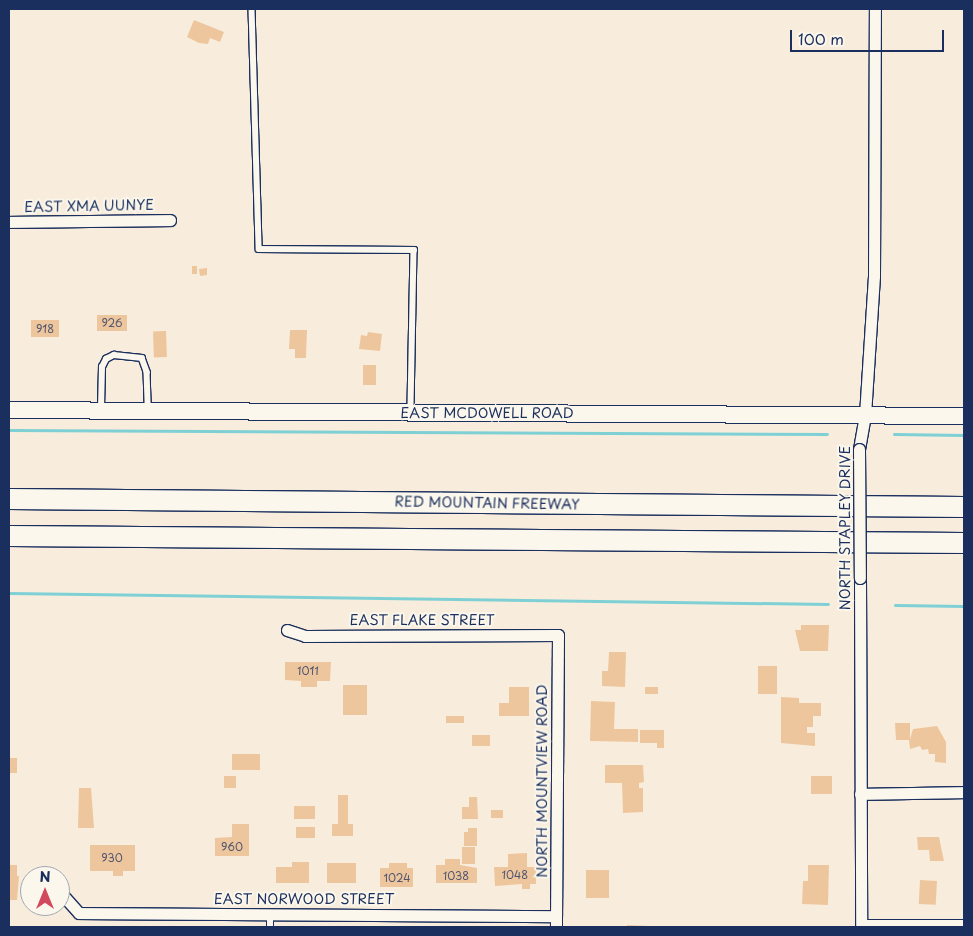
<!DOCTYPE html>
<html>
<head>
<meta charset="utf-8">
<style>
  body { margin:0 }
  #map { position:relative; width:973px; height:936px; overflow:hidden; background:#f8eddc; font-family:"Playpen Sans",sans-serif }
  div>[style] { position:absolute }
  .stream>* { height:3px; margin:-1.5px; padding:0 1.5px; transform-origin:1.5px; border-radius:1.5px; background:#7fd0d5 }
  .building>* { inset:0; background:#eec69d; transform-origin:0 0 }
  .roads { filter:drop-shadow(1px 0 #1b2f5e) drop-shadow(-1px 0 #1b2f5e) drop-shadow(0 1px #1b2f5e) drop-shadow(0 -1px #1b2f5e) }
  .lane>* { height:5.5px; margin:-2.75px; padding:0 2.75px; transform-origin:2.75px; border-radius:2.75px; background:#fbf7ec }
  .street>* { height:11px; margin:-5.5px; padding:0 5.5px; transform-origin:5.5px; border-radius:5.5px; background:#fbf7ec }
  .secondary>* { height:16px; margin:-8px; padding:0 8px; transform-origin:8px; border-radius:8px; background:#fbf7ec }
  .highway>* { height:20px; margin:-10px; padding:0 10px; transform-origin:10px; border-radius:10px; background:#fbf7ec }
  .bridges { filter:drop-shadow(1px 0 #1b2f5e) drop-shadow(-1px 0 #1b2f5e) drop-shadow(0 1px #1b2f5e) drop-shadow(0 -1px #1b2f5e) }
  .street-bridge>* { height:11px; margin:-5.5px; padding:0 5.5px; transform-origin:5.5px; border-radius:5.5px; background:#fbf7ec }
  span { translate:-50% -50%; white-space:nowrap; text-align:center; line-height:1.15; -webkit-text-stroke:4px #fbf7ec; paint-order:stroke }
  .number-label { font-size:11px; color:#50556e }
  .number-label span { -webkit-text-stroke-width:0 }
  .street-label { font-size:14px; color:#1b2f5e }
  .frame { position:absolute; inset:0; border:10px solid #1b2f5e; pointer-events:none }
  .north { position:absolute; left:20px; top:866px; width:50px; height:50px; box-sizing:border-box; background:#fbf7ec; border:1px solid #a1a7b3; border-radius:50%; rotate:0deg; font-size:14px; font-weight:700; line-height:20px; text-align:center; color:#1b2f5e }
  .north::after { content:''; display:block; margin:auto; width:18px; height:22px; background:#d1495b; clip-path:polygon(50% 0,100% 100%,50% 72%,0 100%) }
  .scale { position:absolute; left:790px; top:30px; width:154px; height:22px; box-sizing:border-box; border:2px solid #1b2f5e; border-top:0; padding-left:6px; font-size:15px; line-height:18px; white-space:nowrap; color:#1b2f5e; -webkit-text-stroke:4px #fbf7ec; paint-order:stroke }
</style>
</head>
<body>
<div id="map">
  <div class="stream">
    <i style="left:9px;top:430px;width:818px;rotate:0.28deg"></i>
    <i style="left:894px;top:434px;width:70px;rotate:0.8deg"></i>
    <i style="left:9px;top:593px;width:819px;rotate:0.77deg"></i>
    <i style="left:895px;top:605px;width:69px;rotate:0.8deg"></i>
  </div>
  <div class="building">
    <i style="clip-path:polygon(194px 20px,224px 32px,220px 42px,210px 38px,208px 44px,199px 43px,187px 37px)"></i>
    <i style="left:192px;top:266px;width:5px;height:8px"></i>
    <i style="clip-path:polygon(207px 268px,207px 275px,200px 276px,199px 269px)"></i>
    <i style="left:127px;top:315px;width:16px;height:30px;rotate:90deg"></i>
    <i style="left:31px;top:320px;width:28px;height:17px"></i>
    <i style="clip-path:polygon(290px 330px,307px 330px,306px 358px,295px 358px,295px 349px,289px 349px)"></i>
    <i style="left:166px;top:331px;width:26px;height:13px;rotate:88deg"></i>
    <i style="clip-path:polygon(368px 332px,382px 334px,380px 351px,359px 349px,361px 335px,367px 336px)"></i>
    <i style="left:363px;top:365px;width:13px;height:20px"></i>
    <i style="clip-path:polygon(801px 625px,829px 625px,828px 651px,800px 651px,795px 630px,801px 630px)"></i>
    <i style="clip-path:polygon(609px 652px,626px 652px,625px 687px,602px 686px,602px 671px,608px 671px)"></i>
    <i style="clip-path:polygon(285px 662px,331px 662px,330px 681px,317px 681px,317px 687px,301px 687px,301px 681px,285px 680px)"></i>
    <i style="left:758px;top:666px;width:19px;height:28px"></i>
    <i style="left:343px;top:685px;width:24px;height:30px"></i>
    <i style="clip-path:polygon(509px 687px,529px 687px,529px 716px,499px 716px,499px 703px,509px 703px)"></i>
    <i style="left:645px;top:687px;width:13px;height:7px"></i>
    <i style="clip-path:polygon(781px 697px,799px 698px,799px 703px,821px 703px,821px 716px,813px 716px,813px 727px,807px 727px,807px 733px,815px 733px,815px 746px,781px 743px)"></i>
    <i style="clip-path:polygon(591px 701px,615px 702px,614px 729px,638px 729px,638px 742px,590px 741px)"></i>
    <i style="left:446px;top:716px;width:18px;height:7px"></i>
    <i style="clip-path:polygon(895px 723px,910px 723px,910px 739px,913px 729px,937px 726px,946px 742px,946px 763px,935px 762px,935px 754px,929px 754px,928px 749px,922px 750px,920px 746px,910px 749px,909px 740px,896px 740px)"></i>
    <i style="clip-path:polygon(640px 730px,664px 730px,664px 748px,657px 748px,657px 743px,640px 743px)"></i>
    <i style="left:472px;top:735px;width:18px;height:11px"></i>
    <i style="left:232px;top:754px;width:28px;height:16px"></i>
    <i style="left:9px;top:758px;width:8px;height:15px"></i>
    <i style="clip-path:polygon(605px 765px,643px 765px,644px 782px,639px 783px,639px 788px,643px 788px,643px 812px,623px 813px,622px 783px,605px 783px)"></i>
    <i style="left:224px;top:776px;width:12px;height:12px"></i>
    <i style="left:811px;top:776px;width:21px;height:18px"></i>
    <i style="clip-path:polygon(79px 788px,91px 788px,94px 828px,78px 828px)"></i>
    <i style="clip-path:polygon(338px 795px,348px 795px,348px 824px,353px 824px,353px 836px,332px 836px,332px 824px,338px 824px)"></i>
    <i style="clip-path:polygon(469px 797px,477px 797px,478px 819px,462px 819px,462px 807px,469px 807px)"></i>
    <i style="left:294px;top:806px;width:21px;height:13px"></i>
    <i style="left:491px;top:810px;width:12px;height:8px"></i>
    <i style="clip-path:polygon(232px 824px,249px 824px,249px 856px,215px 856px,215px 838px,232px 837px)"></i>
    <i style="left:296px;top:827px;width:19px;height:11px"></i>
    <i style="clip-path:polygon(468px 828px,477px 828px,477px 846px,464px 846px,464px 832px,468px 832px)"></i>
    <i style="clip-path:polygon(917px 837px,939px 837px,944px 861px,930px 861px,929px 850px,918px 850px)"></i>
    <i style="clip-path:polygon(90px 845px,135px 845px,135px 871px,123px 871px,123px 876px,113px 876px,113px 871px,90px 871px)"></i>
    <i style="left:462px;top:847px;width:13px;height:17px"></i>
    <i style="clip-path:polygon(527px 853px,527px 867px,536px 867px,536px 884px,530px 884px,530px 889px,522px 889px,522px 884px,495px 886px,494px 867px,508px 867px,508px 854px)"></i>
    <i style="clip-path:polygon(445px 859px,460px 859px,460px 865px,477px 868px,477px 883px,436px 883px,436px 865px,445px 865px)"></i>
    <i style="clip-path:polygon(292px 862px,309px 862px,309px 883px,276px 883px,276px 867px,292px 867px)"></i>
    <i style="left:327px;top:863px;width:29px;height:20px"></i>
    <i style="clip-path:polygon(389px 863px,407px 863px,407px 868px,413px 868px,413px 887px,380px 887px,380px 868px,389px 868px)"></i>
    <i style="clip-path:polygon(9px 865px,17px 865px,17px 876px,19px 876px,17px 900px,9px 900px)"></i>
    <i style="clip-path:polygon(808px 865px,829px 865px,828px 905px,802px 904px,803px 881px,808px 881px)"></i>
    <i style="left:586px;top:870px;width:23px;height:28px"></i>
    <i style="left:920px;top:880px;width:17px;height:24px;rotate:3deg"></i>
    <i style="clip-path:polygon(627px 925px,650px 926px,650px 927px,627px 927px)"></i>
  </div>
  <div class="roads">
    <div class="lane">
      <i style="left:252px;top:9px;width:240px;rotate:88.3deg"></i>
      <i style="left:259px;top:249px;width:155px;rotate:0.4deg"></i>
      <i style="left:414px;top:250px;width:160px;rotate:91.1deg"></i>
      <i style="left:101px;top:408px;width:41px;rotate:-88.6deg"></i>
      <i style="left:102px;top:367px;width:9px;rotate:-63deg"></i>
      <i style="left:106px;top:359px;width:9px;rotate:-27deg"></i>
      <i style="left:114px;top:355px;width:28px;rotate:6deg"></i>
      <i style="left:142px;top:358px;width:15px;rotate:70deg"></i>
      <i style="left:147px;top:372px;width:36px;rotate:88deg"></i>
      <i style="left:861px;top:923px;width:103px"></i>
      <i style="left:270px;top:927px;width:13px;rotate:-90deg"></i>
    </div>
    <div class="street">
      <i style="left:9px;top:222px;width:161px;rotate:-0.7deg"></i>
      <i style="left:859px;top:449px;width:35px;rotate:-80deg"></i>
      <i style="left:865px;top:415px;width:139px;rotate:-86.3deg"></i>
      <i style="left:874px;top:276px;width:267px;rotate:-89.8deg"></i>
      <i style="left:860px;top:578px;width:349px;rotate:89.8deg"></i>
      <i style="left:287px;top:630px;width:19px;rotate:18deg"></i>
      <i style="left:305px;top:636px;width:253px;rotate:-0.2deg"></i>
      <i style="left:558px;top:635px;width:292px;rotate:90.4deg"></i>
      <i style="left:860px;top:794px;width:104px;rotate:-1.1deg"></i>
      <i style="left:60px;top:892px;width:28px;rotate:48deg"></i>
      <i style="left:79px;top:913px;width:477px;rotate:0.4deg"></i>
    </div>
    <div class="secondary">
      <i style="left:9px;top:410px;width:955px;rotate:0.36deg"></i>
    </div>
    <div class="highway">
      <i style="left:9px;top:499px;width:955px;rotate:0.48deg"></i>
      <i style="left:9px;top:536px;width:955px;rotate:0.42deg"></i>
    </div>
  </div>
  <div class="bridges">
    <div class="street-bridge">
      <i style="left:859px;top:449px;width:129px;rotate:89.6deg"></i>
    </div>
  </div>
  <div class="number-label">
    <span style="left:112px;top:323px">926</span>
    <span style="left:45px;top:329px">918</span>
    <span style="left:308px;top:671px">1011</span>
    <span style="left:232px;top:847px">960</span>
    <span style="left:112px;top:858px">930</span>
    <span style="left:515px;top:875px">1048</span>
    <span style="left:456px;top:876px">1038</span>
    <span style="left:397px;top:878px">1024</span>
  </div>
  <div class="street-label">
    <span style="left:89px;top:206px;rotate:-1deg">EAST XMA UUNYE</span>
    <span style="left:487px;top:413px">EAST MCDOWELL ROAD</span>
    <span style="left:487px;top:503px;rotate:1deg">RED MOUNTAIN FREEWAY</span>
    <span style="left:845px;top:528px;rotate:-90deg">NORTH STAPLEY DRIVE</span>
    <span style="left:422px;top:620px">EAST FLAKE STREET</span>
    <span style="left:542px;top:781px;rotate:-90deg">NORTH MOUNTVIEW ROAD</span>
    <span style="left:304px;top:899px">EAST NORWOOD STREET</span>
  </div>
  <div class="frame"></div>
  <div class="north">N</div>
  <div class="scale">100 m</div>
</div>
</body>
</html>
